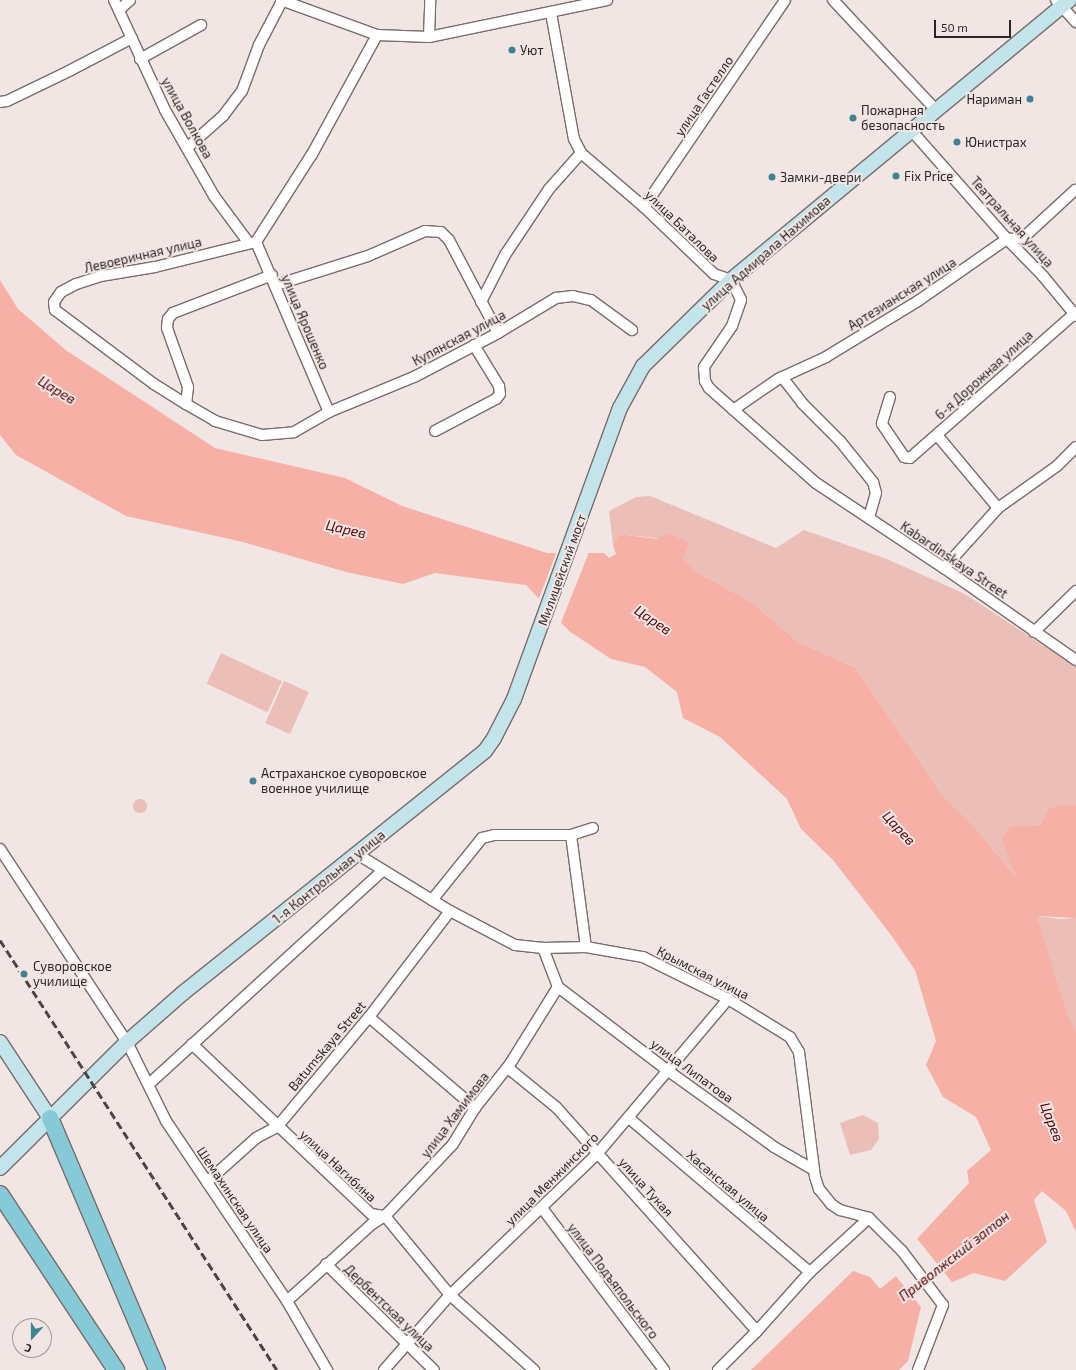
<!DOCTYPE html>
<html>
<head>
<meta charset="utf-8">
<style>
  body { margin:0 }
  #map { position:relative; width:1076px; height:1370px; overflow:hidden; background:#f2e6e4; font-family:"Exo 2",sans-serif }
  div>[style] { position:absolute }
  .green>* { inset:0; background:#ebbeb7; transform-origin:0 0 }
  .round { border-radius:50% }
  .water>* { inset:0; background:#f6b0a6 }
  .pier>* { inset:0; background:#f2e6e4 }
  .roads { filter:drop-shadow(1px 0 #776d6b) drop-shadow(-1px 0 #776d6b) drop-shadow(0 1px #776d6b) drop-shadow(0 -1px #776d6b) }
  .minor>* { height:10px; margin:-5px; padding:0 5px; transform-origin:5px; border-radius:5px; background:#fff }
  .secondary>* { height:14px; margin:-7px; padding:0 7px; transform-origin:7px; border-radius:7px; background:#c3e4eb }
  .primary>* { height:16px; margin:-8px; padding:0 8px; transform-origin:8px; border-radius:8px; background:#87cad7 }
  .rail>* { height:3px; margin-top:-1.5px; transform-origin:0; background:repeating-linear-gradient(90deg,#4b4645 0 8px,transparent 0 12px) }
  .dots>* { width:11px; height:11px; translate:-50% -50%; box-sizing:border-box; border:2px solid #f2e6e4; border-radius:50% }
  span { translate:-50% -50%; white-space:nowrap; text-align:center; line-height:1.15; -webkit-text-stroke:4px #f2e6e4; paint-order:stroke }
  .poi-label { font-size:13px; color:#2a2625 }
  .left { translate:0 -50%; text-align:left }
  .right { translate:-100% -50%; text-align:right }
  .street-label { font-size:13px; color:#2a2625 }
  .water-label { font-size:14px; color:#540103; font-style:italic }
  .north { position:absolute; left:12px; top:1318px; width:40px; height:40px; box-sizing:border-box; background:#f2e6e4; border:1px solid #a29998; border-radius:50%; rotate:201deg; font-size:11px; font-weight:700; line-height:16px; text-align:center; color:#2a2625 }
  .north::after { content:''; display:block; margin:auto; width:14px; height:18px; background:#408493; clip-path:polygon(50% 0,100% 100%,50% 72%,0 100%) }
  .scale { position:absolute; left:934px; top:20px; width:77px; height:18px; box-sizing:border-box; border:2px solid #2a2625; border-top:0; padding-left:5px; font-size:12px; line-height:14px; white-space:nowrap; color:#2a2625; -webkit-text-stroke:3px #f2e6e4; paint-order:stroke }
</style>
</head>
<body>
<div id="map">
  <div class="green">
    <i style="clip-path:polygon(650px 496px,776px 548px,804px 530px,887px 559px,965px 594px,1076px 667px,1076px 805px,1065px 804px,1049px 808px,1039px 826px,1012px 826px,1017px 878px,973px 825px,942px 795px,856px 668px,798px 642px,753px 603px,695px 571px,683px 558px,690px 542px,619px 534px,613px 545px,609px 511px,636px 497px)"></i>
    <i style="left:221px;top:653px;width:67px;height:34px;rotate:25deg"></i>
    <i style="left:284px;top:681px;width:27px;height:46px;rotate:24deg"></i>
    <i class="round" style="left:133px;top:799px;width:14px;height:14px"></i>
    <i style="clip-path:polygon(1037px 916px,1061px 919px,1076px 918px,1076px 1030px,1069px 1018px)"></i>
    <i style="clip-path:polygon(863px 1115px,878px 1123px,879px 1139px,871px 1150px,850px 1155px,840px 1123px)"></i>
  </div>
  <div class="water">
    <i style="clip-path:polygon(0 280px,18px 309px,67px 351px,215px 448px,345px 478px,402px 506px,547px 553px,604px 553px,609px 558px,616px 554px,613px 545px,619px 534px,657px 539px,667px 533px,690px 543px,683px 558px,695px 571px,753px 603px,798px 642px,856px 668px,942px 795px,973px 825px,1016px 877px,1002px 838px,1006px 831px,1012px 826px,1039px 826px,1049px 808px,1065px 804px,1076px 805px,1076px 918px,1037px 916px,1069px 1018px,1076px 1030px,1076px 1232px,1066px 1211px,1042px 1191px,1034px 1200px,1047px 1242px,1005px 1281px,974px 1273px,952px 1282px,921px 1307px,908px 1361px,899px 1370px,751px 1370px,853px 1271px,870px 1277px,880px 1289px,927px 1251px,917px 1239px,969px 1183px,967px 1171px,991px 1150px,976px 1117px,943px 1097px,926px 1065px,936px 1041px,915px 970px,891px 935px,833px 860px,801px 829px,787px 799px,720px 737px,683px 718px,677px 692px,645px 667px,611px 659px,569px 631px,526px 585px,435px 573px,403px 584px,346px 572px,243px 542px,126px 516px,16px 455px,0 435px)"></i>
  </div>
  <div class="pier">
    <i style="clip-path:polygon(557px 551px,589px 552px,560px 625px,538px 601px)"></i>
    <i style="clip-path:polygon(917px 1239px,952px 1282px,921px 1307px,895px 1275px,924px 1251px)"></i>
  </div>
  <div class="roads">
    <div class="minor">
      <i style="left:114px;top:0;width:121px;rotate:65.1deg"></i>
      <i style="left:165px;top:110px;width:99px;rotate:60.3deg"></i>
      <i style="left:214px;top:196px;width:57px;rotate:53.5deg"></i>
      <i style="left:281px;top:0;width:102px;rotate:20deg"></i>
      <i style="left:377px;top:35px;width:52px;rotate:2.2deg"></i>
      <i style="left:429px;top:37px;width:182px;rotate:-11.7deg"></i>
      <i style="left:833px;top:0;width:149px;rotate:46.9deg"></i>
      <i style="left:1056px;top:0;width:30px;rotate:48deg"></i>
      <i style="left:119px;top:10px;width:15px;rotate:-42deg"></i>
      <i style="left:551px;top:13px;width:128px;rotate:79.7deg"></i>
      <i style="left:574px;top:139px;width:16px;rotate:63deg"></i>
      <i style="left:581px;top:153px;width:83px;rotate:40.6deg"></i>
      <i style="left:644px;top:207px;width:97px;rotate:43.7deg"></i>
      <i style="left:714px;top:274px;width:18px;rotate:19deg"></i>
      <i style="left:731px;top:280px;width:22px;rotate:63deg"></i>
      <i style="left:741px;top:300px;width:28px;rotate:109deg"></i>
      <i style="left:732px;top:326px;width:50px;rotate:124.3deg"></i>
      <i style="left:704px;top:367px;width:14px;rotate:86deg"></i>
      <i style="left:705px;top:381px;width:8px;rotate:60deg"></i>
      <i style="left:709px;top:388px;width:143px;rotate:41.6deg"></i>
      <i style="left:816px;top:483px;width:154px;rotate:33.6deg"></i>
      <i style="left:944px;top:568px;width:161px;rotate:34.9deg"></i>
      <i style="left:377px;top:35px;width:136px;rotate:118.6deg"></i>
      <i style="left:312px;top:154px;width:104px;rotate:122.5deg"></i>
      <i style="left:256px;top:242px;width:104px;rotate:166.1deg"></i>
      <i style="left:155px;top:267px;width:55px;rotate:170.5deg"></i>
      <i style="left:101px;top:276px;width:26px;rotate:162deg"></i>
      <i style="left:76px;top:284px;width:17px;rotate:152deg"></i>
      <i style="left:61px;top:292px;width:12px;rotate:125deg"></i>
      <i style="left:54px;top:302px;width:8px;rotate:83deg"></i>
      <i style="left:55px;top:310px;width:124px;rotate:36.8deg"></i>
      <i style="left:154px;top:384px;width:38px;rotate:32deg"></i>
      <i style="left:186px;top:404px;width:34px;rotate:30deg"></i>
      <i style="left:215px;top:421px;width:49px;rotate:16.6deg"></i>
      <i style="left:262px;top:435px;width:32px;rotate:-5deg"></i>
      <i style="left:294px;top:432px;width:40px;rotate:-29.7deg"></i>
      <i style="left:329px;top:412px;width:92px;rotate:-22.4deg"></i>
      <i style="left:414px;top:377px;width:95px;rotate:-27.6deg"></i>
      <i style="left:498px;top:333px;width:68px;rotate:-31.1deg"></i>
      <i style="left:556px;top:298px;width:17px;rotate:-7deg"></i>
      <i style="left:573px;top:296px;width:18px;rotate:13deg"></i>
      <i style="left:591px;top:300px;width:51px;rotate:36.2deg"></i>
      <i style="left:429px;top:37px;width:37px;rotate:-88deg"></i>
      <i style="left:140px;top:59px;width:70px;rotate:-29.1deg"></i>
      <i style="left:0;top:102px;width:7px;rotate:-8deg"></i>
      <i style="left:7px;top:101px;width:69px;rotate:-25.8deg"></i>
      <i style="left:69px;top:71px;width:71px;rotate:-27.6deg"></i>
      <i style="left:911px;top:130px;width:145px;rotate:48.6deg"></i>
      <i style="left:1007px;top:239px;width:52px;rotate:45.8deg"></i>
      <i style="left:1043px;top:276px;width:52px;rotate:50.5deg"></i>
      <i style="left:188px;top:147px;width:47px;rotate:-41.5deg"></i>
      <i style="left:223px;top:116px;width:31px;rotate:-53deg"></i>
      <i style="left:242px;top:91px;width:49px;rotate:-69.7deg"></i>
      <i style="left:259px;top:45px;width:50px;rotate:-62.4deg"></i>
      <i style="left:644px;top:207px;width:250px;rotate:-55.7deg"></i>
      <i style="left:256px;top:242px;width:185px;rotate:66.8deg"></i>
      <i style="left:276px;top:285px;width:96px;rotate:-17.5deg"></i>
      <i style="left:368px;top:256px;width:62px;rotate:-23.7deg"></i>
      <i style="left:425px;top:231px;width:16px;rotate:4deg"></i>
      <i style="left:441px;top:232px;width:11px;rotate:45deg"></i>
      <i style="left:449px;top:240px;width:105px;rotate:62.2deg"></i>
      <i style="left:481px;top:302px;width:53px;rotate:-62.9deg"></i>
      <i style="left:505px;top:255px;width:79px;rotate:-56.3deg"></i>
      <i style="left:549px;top:189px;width:48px;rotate:-48.4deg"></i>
      <i style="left:782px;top:377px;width:33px;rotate:52deg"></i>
      <i style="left:802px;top:403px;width:54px;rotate:45deg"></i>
      <i style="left:840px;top:441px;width:53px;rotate:51.2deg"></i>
      <i style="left:873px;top:482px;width:11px;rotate:75deg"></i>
      <i style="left:876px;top:493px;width:26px;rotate:106deg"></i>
      <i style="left:890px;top:397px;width:28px;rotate:107deg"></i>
      <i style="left:882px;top:424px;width:40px;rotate:56deg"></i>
      <i style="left:904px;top:457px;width:6px;rotate:9deg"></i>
      <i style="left:910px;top:458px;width:221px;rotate:-41.3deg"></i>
      <i style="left:186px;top:404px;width:17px;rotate:-83deg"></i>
      <i style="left:188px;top:387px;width:63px;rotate:-109.6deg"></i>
      <i style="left:167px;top:328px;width:9px;rotate:-84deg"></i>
      <i style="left:168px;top:319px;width:8px;rotate:-50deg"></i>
      <i style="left:173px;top:313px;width:106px;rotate:-21deg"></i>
      <i style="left:733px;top:410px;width:55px;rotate:-34.6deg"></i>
      <i style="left:778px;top:379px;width:53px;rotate:-24.6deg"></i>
      <i style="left:826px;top:357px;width:108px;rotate:-31.3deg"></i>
      <i style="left:918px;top:301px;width:108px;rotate:-34.9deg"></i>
      <i style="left:1007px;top:239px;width:16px;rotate:-4deg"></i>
      <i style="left:1023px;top:238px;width:71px;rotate:-42.7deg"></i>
      <i style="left:435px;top:431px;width:69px;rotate:-27.7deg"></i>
      <i style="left:496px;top:399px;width:6px;rotate:-51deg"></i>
      <i style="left:500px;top:394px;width:8px;rotate:-97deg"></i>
      <i style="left:499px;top:386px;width:48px;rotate:-121.4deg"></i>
      <i style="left:937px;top:435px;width:95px;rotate:50.1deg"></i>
      <i style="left:944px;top:568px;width:81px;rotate:-48deg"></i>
      <i style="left:998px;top:508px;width:72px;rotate:-35.4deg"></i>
      <i style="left:1057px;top:466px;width:27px;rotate:-45deg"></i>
      <i style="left:1034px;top:632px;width:59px;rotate:-44.3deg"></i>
      <i style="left:571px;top:835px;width:113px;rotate:82.4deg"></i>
      <i style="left:0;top:849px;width:231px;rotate:56.7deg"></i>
      <i style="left:127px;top:1042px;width:88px;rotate:63.7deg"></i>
      <i style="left:166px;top:1121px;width:217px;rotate:56.1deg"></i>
      <i style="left:287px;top:1301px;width:80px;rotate:59.9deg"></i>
      <i style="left:357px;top:854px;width:109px;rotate:31.5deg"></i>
      <i style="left:450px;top:911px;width:73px;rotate:27.6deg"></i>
      <i style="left:515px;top:945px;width:28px;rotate:6deg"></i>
      <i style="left:543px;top:948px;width:43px;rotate:-1.3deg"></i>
      <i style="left:586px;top:947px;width:58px;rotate:10deg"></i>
      <i style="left:643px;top:957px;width:95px;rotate:26.3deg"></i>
      <i style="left:728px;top:999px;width:73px;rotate:31.5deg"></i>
      <i style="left:790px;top:1037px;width:17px;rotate:59deg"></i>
      <i style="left:799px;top:1052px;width:126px;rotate:82.7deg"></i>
      <i style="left:815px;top:1177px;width:13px;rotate:72deg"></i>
      <i style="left:819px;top:1189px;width:19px;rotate:51deg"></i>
      <i style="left:831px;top:1204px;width:11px;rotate:34deg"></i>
      <i style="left:840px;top:1210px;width:30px;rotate:15deg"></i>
      <i style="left:432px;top:900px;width:80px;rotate:-51.1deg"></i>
      <i style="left:482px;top:838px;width:12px;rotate:-14deg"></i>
      <i style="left:494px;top:835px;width:77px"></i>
      <i style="left:571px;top:835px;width:23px;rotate:-18deg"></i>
      <i style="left:558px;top:987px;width:137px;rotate:37.3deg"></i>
      <i style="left:667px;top:1070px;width:132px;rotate:35.7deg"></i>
      <i style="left:774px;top:1147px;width:46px;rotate:29.9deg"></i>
      <i style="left:369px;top:1017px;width:140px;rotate:40.6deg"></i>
      <i style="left:192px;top:1044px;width:247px;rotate:43.5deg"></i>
      <i style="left:371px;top:1214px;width:14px;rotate:8deg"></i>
      <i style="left:385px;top:1216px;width:102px;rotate:50.6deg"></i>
      <i style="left:450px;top:1295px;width:113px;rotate:41.8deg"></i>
      <i style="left:508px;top:1068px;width:62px;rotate:39.1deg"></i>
      <i style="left:556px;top:1107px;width:301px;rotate:48.1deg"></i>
      <i style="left:149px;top:1084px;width:317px;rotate:-42.4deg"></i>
      <i style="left:630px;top:1119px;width:236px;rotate:40.4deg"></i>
      <i style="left:207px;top:1182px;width:66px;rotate:-41.9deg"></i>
      <i style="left:256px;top:1138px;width:24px;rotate:-28deg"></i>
      <i style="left:277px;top:1127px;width:143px;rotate:-50.1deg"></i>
      <i style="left:369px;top:1017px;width:133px;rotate:-52.6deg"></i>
      <i style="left:542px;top:1208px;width:203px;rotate:53deg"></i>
      <i style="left:869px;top:1218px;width:47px;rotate:45deg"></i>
      <i style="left:902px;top:1251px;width:68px;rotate:52.8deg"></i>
      <i style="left:943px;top:1305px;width:70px;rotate:111deg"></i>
      <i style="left:326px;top:1264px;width:151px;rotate:44.5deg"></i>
      <i style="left:287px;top:1301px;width:115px;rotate:-42.2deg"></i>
      <i style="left:372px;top:1224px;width:15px;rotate:-32deg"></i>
      <i style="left:385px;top:1216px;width:99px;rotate:-46.6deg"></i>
      <i style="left:453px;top:1144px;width:42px;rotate:-58.6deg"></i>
      <i style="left:475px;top:1108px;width:56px;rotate:-51.5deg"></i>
      <i style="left:510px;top:1064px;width:91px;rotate:-58.1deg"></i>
      <i style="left:558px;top:987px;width:42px;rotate:-111deg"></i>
      <i style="left:384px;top:1370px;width:100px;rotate:-48.7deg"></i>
      <i style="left:450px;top:1295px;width:205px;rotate:-43.8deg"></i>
      <i style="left:598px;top:1153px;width:202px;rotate:-49.8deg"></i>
      <i style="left:718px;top:1370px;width:55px;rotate:-45deg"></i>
      <i style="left:757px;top:1331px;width:79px;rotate:-48.1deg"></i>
      <i style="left:810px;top:1272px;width:80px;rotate:-42.5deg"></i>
    </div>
    <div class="secondary">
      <i style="left:0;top:1042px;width:91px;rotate:56.7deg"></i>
      <i style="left:0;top:1168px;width:179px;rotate:-44.8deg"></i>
      <i style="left:127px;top:1042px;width:74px;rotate:-41.2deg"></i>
      <i style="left:183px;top:993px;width:387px;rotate:-38.7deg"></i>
      <i style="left:485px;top:751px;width:16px;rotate:-55deg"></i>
      <i style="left:494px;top:738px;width:44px;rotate:-62.9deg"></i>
      <i style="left:514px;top:699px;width:310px;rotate:-70deg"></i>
      <i style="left:620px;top:408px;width:48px;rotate:-61.3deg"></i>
      <i style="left:643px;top:366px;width:123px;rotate:-44.3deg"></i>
      <i style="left:731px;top:280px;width:439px;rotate:-39.6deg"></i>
    </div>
    <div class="primary">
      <i style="left:50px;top:1118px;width:274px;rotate:67deg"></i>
      <i style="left:0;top:1194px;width:211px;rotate:56.6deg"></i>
    </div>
  </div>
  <div class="rail">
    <i style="left:0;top:940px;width:511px;rotate:57.21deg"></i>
  </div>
  <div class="dots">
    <i style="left:512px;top:50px;background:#408493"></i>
    <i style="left:1030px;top:99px;background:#408493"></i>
    <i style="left:853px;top:118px;background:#408493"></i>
    <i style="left:957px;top:142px;background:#408493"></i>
    <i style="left:896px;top:176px;background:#408493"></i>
    <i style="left:772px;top:177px;background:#408493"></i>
    <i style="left:253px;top:781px;background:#408493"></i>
    <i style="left:24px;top:974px;background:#408493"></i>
  </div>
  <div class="poi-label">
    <span class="left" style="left:520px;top:50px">Уют</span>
    <span class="right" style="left:1022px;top:99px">Нариман</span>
    <span class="left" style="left:861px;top:118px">Пожарная<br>безопасность</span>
    <span class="left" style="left:965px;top:142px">Юнистрах</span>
    <span class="left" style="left:904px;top:176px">Fix Price</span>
    <span class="left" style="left:780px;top:177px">Замки-двери</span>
    <span class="left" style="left:261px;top:781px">Астраханское суворовское<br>военное училище</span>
    <span class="left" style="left:33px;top:974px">Суворовское<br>училище</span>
  </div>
  <div class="street-label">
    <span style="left:704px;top:96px;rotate:-56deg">улица Гастелло</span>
    <span style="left:187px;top:118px;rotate:61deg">улица Волкова</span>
    <span style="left:1012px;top:222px;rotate:48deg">Театральная улица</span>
    <span style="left:682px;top:226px;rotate:44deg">улица Баталова</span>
    <span style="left:766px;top:253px;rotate:-41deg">улица Адмирала Нахимова</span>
    <span style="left:143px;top:255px;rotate:-13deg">Левоеричная улица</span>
    <span style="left:902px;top:294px;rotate:-32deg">Артезианская улица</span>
    <span style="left:305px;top:322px;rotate:67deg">улица Ярошенко</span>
    <span style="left:459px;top:338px;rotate:-28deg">Купянская улица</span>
    <span style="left:984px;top:375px;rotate:-42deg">6-я Дорожная улица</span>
    <span style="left:954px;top:560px;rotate:34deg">Kabardinskaya Street</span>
    <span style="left:562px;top:570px;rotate:-70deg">Милицейский мост</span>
    <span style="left:329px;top:877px;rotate:-39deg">1-я Контрольная улица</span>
    <span style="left:703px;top:973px;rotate:27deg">Крымская улица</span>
    <span style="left:327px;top:1046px;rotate:-50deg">Batumskaya Street</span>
    <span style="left:692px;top:1071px;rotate:36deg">улица Липатова</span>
    <span style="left:455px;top:1115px;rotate:-53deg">улица Хамимова</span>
    <span style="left:338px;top:1166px;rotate:43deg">улица Нагибина</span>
    <span style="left:552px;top:1179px;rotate:-45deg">улица Менжинского</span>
    <span style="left:728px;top:1186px;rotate:40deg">Хасанская улица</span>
    <span style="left:646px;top:1187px;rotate:48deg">улица Тукая</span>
    <span style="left:235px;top:1200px;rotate:56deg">Шемахинская улица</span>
    <span style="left:613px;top:1281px;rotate:53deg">улица Подъяпольского</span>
    <span style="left:389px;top:1308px;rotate:44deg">Дербентская улица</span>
  </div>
  <div class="water-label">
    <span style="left:57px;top:390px;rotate:31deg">Царев</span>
    <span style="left:346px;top:529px;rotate:13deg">Царев</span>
    <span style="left:653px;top:620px;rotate:34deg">Царев</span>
    <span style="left:899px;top:828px;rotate:47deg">Царев</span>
    <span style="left:1052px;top:1122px;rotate:69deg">Царев</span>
    <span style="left:954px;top:1256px;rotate:-38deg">Приволжский затон</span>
  </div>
  <div class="north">С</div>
  <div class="scale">50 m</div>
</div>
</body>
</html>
